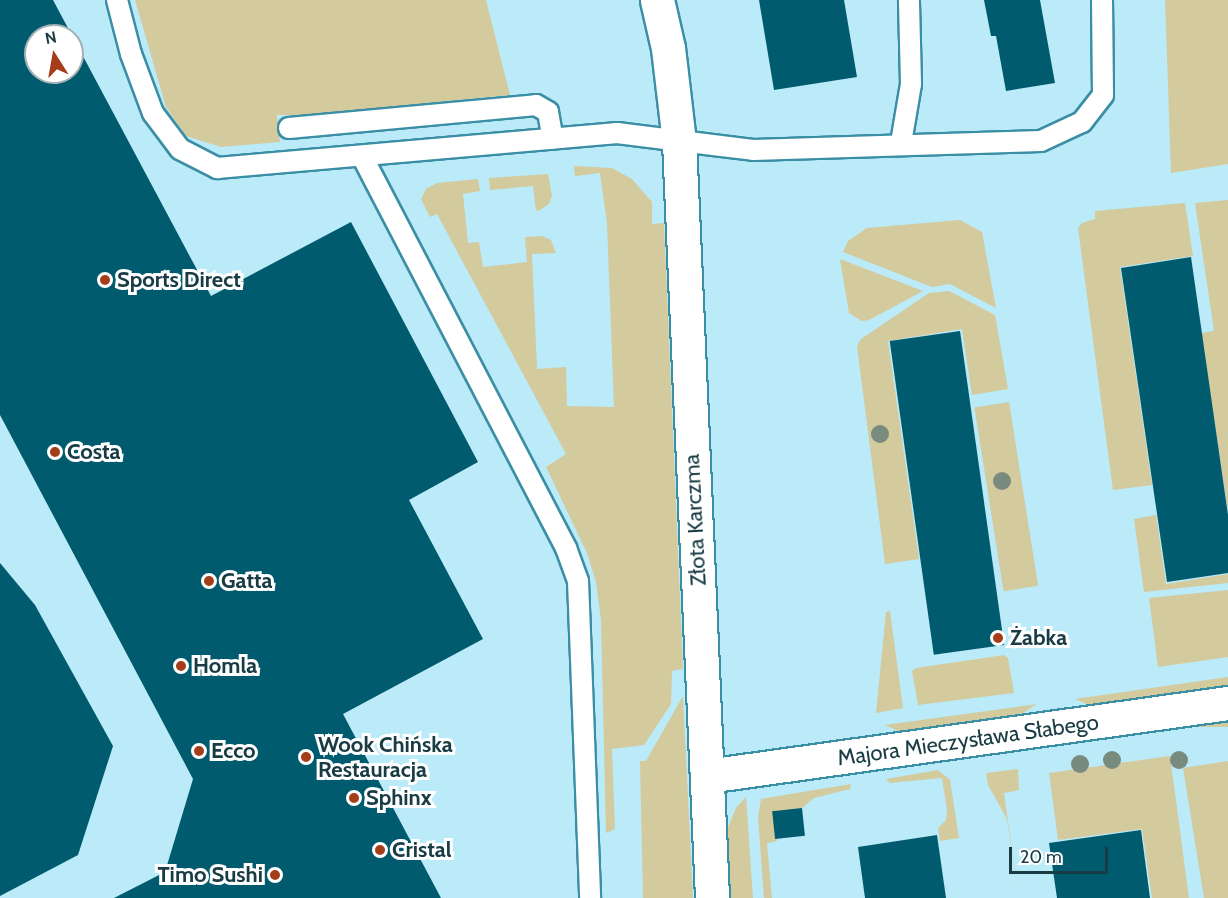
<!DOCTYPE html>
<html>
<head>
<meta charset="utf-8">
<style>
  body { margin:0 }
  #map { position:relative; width:1228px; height:898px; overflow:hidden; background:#bbeaf8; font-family:Cabin,sans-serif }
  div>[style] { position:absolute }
  .green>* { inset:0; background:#d3ca9d; transform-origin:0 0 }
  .building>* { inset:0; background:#015b6e; transform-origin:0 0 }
  .roads { filter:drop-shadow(2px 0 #3b8fa5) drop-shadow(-2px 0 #3b8fa5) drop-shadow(0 2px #3b8fa5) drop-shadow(0 -2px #3b8fa5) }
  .lane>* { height:20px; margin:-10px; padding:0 10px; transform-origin:10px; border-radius:10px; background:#fff }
  .street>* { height:33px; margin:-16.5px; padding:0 16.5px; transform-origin:16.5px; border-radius:16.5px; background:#fff }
  .trees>* { width:18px; height:18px; margin:-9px; border-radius:50%; background:#798a7e }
  .dots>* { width:16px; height:16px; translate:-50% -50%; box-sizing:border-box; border:3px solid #fff; border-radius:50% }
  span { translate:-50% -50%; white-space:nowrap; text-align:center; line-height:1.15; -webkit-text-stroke:6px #fff; paint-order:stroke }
  .poi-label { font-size:22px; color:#183b44; font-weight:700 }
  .left { translate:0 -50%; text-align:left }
  .right { translate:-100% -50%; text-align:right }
  .street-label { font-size:22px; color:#183b44 }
  .north { position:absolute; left:24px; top:24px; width:60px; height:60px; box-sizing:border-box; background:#fff; border:2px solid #a3b1b4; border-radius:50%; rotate:349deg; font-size:16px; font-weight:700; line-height:24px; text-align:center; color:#183b44 }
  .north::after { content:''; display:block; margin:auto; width:21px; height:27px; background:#a43d1a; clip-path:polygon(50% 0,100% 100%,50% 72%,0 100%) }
  .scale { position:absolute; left:1009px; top:847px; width:99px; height:27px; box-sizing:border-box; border:3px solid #183b44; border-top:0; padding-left:8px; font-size:18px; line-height:21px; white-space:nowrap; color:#183b44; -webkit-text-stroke:4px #fff; paint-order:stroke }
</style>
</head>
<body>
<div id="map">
  <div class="green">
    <i style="clip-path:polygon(135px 0,486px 0,510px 95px,305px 115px,277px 115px,280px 142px,221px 147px,186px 136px,166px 107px)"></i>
    <i style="clip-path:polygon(1165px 0,1228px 0,1228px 164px,1171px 173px)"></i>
    <i style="clip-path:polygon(574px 166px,612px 168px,632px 179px,652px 202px,652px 224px,664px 223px,683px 669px,672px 671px,671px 704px,644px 745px,612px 749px,615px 829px,606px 833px,601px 620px,596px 582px,587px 553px,546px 467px,566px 454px,437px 214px,430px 217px,421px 199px,426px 189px,437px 183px,478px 179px,480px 191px,463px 194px,468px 243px,479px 242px,483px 267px,527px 262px,525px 237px,542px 236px,551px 240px,556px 253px,532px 254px,537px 369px,566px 367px,567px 406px,614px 407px,607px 223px,600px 173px,575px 176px)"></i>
    <i style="clip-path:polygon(548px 174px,552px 196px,549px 204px,540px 210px,536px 211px,533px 186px,490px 190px,489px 178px)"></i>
    <i style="clip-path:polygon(1228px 200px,1228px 512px,1201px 333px,1214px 331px,1195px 203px)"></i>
    <i style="clip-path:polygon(1185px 203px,1193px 256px,1120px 267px,1152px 485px,1113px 490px,1078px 228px,1082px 223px,1095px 219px,1095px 211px)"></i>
    <i style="clip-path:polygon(960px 220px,982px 232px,996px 308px,950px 284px,932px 287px,843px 252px,848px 241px,867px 228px)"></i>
    <i style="clip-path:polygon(840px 259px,923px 291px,869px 320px,862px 321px,849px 313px)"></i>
    <i style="clip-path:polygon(949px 291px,995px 315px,1008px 389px,972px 395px,962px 329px,888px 341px,919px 559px,885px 564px,857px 346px,861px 339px,929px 293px)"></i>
    <i style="left:1009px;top:402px;width:186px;height:35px;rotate:81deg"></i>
    <i style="clip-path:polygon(1156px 515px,1166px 584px,1228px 574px,1228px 583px,1144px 592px,1134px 519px)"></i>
    <i style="clip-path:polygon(1228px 590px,1228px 657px,1158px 667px,1149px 598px)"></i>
    <i style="clip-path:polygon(890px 611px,903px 708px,876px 713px,886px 612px)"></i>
    <i style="clip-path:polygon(1004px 655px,1008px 658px,1014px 693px,918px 705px,912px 671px,916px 668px)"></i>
    <i style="clip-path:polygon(1228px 677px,1228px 687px,1094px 707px,1075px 699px)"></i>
    <i style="clip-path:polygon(683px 696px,693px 898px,643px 898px,640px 761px,646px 761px)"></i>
    <i style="clip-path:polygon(1037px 704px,1015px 718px,905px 734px,885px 725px)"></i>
    <i style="left:1228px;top:719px;width:8px;height:174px;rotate:90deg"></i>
    <i style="clip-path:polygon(1170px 756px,1189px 898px,1152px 898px,1142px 829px,1058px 840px,1049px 773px)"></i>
    <i style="clip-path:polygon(1228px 761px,1228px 898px,1204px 898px,1183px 768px)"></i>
    <i style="clip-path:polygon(1018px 769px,1019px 790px,1004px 793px,1019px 898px,1007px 819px,988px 785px,986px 773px)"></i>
    <i style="clip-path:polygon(938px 770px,950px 780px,959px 838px,940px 841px,938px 828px,946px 820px,947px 810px,942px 778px,890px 783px,886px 779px)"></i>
    <i style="clip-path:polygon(851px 784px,850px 789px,814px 798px,802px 808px,773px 812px,777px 841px,767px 843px,772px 898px,764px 898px,758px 817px,761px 799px)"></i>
    <i style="clip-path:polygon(746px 797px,753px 898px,729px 898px,727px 830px,736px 808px)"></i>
  </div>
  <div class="building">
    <i style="clip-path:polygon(evenodd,0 0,53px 0,211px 296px,351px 222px,478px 462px,409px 500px,483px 639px,343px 714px,441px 898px,114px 898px,165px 872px,193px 779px,0 415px,0 0,36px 36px,72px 36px,72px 72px,36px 72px,36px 36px)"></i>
    <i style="clip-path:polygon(759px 0,844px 0,857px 77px,774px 90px)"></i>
    <i style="clip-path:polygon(984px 0,1040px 0,1055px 83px,1006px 91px,996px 36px,991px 36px)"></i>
    <i style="clip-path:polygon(1191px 257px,1228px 515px,1228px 573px,1167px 582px,1121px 268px)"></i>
    <i style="left:960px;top:331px;width:317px;height:71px;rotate:82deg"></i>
    <i style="clip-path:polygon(0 563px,35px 605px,113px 746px,78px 855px,0 896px)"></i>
    <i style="left:802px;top:808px;width:28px;height:30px;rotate:84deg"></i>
    <i style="clip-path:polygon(1141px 830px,1150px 898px,1057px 898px,1049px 843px)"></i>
    <i style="clip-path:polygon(937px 835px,946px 898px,865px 898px,858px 847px)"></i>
  </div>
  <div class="roads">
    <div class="lane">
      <i style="left:117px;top:0;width:56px;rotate:75.5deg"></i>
      <i style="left:131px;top:54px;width:63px;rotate:69.6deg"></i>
      <i style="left:153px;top:113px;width:45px;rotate:53.1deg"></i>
      <i style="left:180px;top:149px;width:42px;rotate:27.2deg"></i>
      <i style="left:217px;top:168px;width:402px;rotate:-5deg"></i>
      <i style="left:617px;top:133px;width:137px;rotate:7.1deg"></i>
      <i style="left:753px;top:150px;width:288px;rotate:-1.8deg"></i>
      <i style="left:1041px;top:141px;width:45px;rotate:-24.9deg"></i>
      <i style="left:1082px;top:122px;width:34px;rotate:-52deg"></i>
      <i style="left:1103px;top:95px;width:95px;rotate:-90.6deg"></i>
      <i style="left:289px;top:128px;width:248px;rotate:-5.3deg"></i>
      <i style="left:536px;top:105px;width:14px;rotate:30deg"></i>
      <i style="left:548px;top:112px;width:27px;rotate:80deg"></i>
      <i style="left:901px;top:143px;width:60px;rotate:-80.4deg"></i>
      <i style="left:911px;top:84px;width:84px;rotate:-91.4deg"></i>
      <i style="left:363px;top:158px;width:440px;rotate:62.5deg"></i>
      <i style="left:566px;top:548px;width:35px;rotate:70deg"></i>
      <i style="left:578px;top:581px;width:317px;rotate:87.8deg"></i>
    </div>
    <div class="street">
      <i style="left:657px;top:0;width:49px;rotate:77.1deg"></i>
      <i style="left:668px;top:48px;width:94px;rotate:83.3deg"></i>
      <i style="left:679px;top:141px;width:758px;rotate:87.5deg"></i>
      <i style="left:707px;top:776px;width:526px;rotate:-7.98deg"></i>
    </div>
  </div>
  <div class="trees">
    <i style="left:880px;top:434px"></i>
    <i style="left:1002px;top:481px"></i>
    <i style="left:1112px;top:760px"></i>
    <i style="left:1179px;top:760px"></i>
    <i style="left:1080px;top:764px"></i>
  </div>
  <div class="dots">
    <i style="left:105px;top:280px;background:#a43d1a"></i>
    <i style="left:55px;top:452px;background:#a43d1a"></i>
    <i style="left:209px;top:581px;background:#a43d1a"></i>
    <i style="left:998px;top:638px;background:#a43d1a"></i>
    <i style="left:181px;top:666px;background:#a43d1a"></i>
    <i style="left:199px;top:751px;background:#a43d1a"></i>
    <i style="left:306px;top:757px;background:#a43d1a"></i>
    <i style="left:354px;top:798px;background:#a43d1a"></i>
    <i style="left:380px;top:850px;background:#a43d1a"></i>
    <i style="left:275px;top:875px;background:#a43d1a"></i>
  </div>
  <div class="poi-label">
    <span class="left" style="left:117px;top:280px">Sports Direct</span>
    <span class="left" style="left:67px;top:452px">Costa</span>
    <span class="left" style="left:221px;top:581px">Gatta</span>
    <span class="left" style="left:1010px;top:638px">Żabka</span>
    <span class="left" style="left:193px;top:666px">Homla</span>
    <span class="left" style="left:318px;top:757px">Wook Chińska<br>Restauracja</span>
    <span class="left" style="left:211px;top:751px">Ecco</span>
    <span class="left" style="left:366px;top:798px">Sphinx</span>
    <span class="left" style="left:392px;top:850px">Cristal</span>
    <span class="right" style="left:263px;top:875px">Timo Sushi</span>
  </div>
  <div class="street-label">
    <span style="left:695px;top:520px;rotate:-93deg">Złota Karczma</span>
    <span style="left:968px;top:740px;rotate:-8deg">Majora Mieczysława Słabego</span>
  </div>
  <div class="north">N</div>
  <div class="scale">20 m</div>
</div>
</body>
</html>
